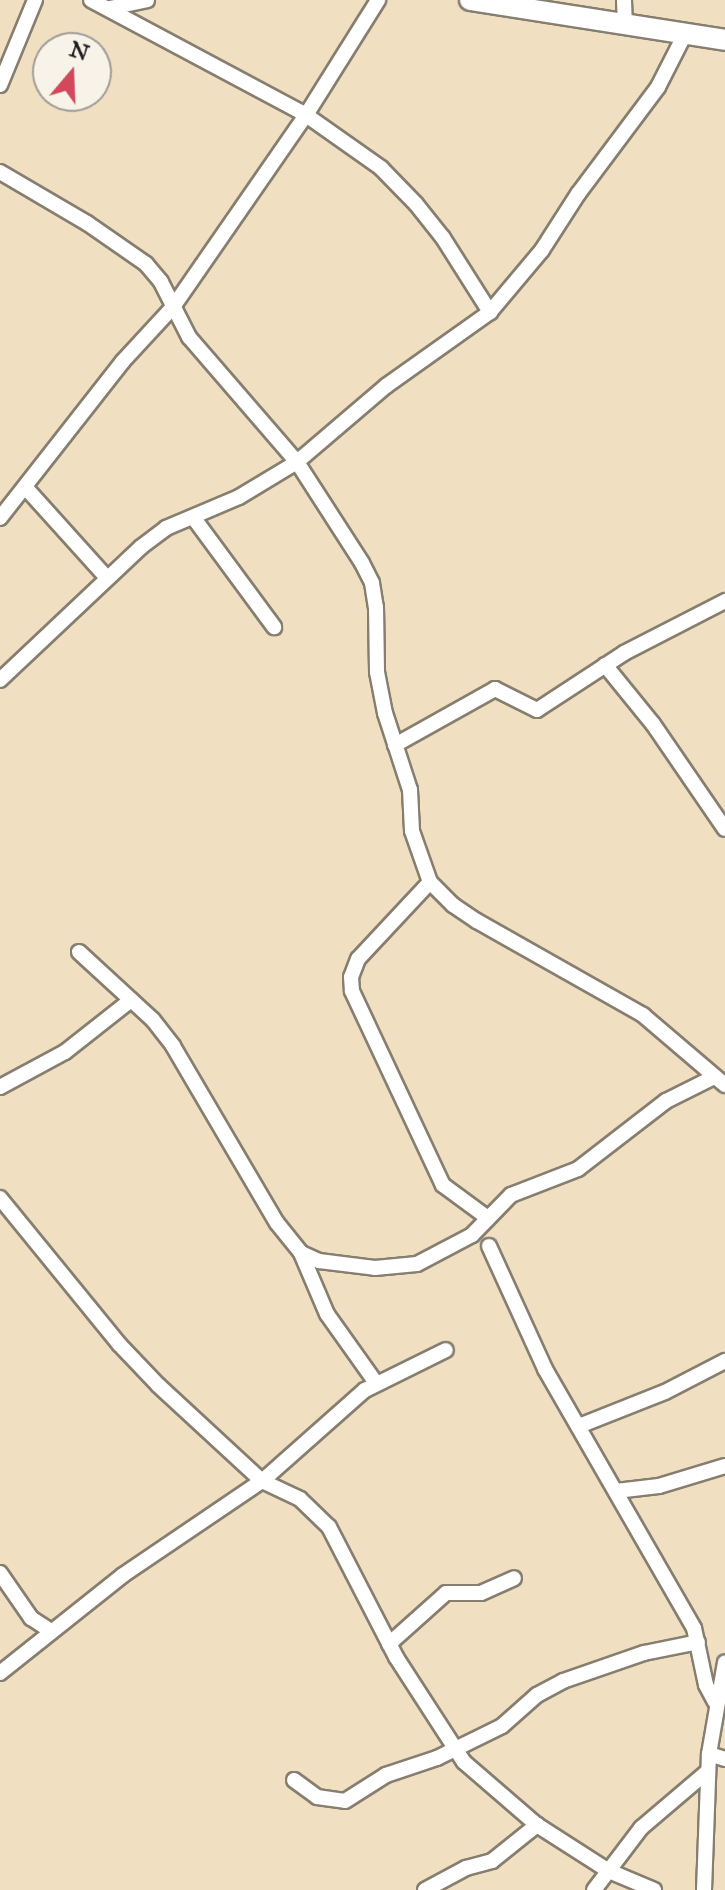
<!DOCTYPE html>
<html>
<head>
<meta charset="utf-8">
<style>
  body { margin:0 }
  #map { position:relative; width:725px; height:1890px; overflow:hidden; background:#f1dfc2; font-family:"IM FELL Great Primer",serif }
  div>[style] { position:absolute }
  .roads { filter:drop-shadow(2px 0 #867e6f) drop-shadow(-2px 0 #867e6f) drop-shadow(0 2px #867e6f) drop-shadow(0 -2px #867e6f) }
  .street>* { height:14px; margin:-7px; padding:0 7px; transform-origin:7px; border-radius:7px; background:#fff }
  .secondary>* { height:20px; margin:-10px; padding:0 10px; transform-origin:10px; border-radius:10px; background:#fff }
  span { translate:-50% -50%; white-space:nowrap; text-align:center; line-height:1.15; -webkit-text-stroke:8px #f7f3e8; paint-order:stroke }
  .north { position:absolute; left:32px; top:32px; width:80px; height:80px; box-sizing:border-box; background:#f7f3e8; border:2px solid #9f9d96; border-radius:50%; rotate:19deg; font-size:22px; font-weight:700; line-height:32px; text-align:center; color:#1c1c1c }
  .north::after { content:''; display:block; margin:auto; width:28px; height:36px; background:#d1495b; clip-path:polygon(50% 0,100% 100%,50% 72%,0 100%) }
</style>
</head>
<body>
<div id="map">
  <div class="roads">
    <div class="street">
      <i style="left:91px;top:0;width:244px;rotate:28.1deg"></i>
      <i style="left:306px;top:115px;width:92px;rotate:35.2deg"></i>
      <i style="left:381px;top:168px;width:50px;rotate:45.8deg"></i>
      <i style="left:416px;top:204px;width:43px;rotate:51.5deg"></i>
      <i style="left:443px;top:238px;width:88px;rotate:57.6deg"></i>
      <i style="left:624px;top:0;width:24px;rotate:88deg"></i>
      <i style="left:110px;top:8px;width:38px;rotate:-12deg"></i>
      <i style="left:0;top:85px;width:92px;rotate:-67.6deg"></i>
      <i style="left:0;top:172px;width:101px;rotate:30.4deg"></i>
      <i style="left:87px;top:223px;width:72px;rotate:34.8deg"></i>
      <i style="left:146px;top:264px;width:23px;rotate:50deg"></i>
      <i style="left:161px;top:282px;width:62px;rotate:63deg"></i>
      <i style="left:189px;top:337px;width:165px;rotate:49.2deg"></i>
      <i style="left:297px;top:462px;width:120px;rotate:57.2deg"></i>
      <i style="left:362px;top:563px;width:22px;rotate:63deg"></i>
      <i style="left:372px;top:583px;width:24px;rotate:81deg"></i>
      <i style="left:376px;top:607px;width:65px;rotate:89.1deg"></i>
      <i style="left:377px;top:672px;width:42px;rotate:79deg"></i>
      <i style="left:385px;top:713px;width:81px;rotate:72deg"></i>
      <i style="left:410px;top:790px;width:41px;rotate:87.2deg"></i>
      <i style="left:412px;top:831px;width:54px;rotate:70.6deg"></i>
      <i style="left:430px;top:882px;width:33px;rotate:45deg"></i>
      <i style="left:453px;top:905px;width:29px;rotate:34deg"></i>
      <i style="left:477px;top:921px;width:191px;rotate:29.5deg"></i>
      <i style="left:643px;top:1015px;width:108px;rotate:40.5deg"></i>
      <i style="left:26px;top:488px;width:121px;rotate:48deg"></i>
      <i style="left:193px;top:517px;width:137px;rotate:53.6deg"></i>
      <i style="left:0;top:518px;width:199px;rotate:-51.9deg"></i>
      <i style="left:123px;top:361px;width:74px;rotate:-47.2deg"></i>
      <i style="left:173px;top:307px;width:234px;rotate:-55.3deg"></i>
      <i style="left:306px;top:115px;width:136px;rotate:-57.9deg"></i>
      <i style="left:605px;top:665px;width:76px;rotate:50.9deg"></i>
      <i style="left:653px;top:724px;width:127px;rotate:55.6deg"></i>
      <i style="left:0;top:680px;width:194px;rotate:-43.3deg"></i>
      <i style="left:141px;top:547px;width:31px;rotate:-37deg"></i>
      <i style="left:166px;top:528px;width:79px;rotate:-23deg"></i>
      <i style="left:239px;top:497px;width:68px;rotate:-31.1deg"></i>
      <i style="left:297px;top:462px;width:117px;rotate:-40.5deg"></i>
      <i style="left:386px;top:386px;width:128px;rotate:-35.4deg"></i>
      <i style="left:490px;top:312px;width:81px;rotate:-50deg"></i>
      <i style="left:542px;top:250px;width:67px;rotate:-57.3deg"></i>
      <i style="left:578px;top:194px;width:134px;rotate:-53.2deg"></i>
      <i style="left:658px;top:87px;width:59px;rotate:-63deg"></i>
      <i style="left:395px;top:745px;width:115px;rotate:-29.2deg"></i>
      <i style="left:495px;top:689px;width:47px;rotate:26.6deg"></i>
      <i style="left:537px;top:710px;width:104px;rotate:-33.2deg"></i>
      <i style="left:624px;top:653px;width:114px;rotate:-27.2deg"></i>
      <i style="left:430px;top:882px;width:105px;rotate:133.1deg"></i>
      <i style="left:358px;top:959px;width:19px;rotate:111deg"></i>
      <i style="left:351px;top:977px;width:14px;rotate:86deg"></i>
      <i style="left:352px;top:991px;width:214px;rotate:64.9deg"></i>
      <i style="left:443px;top:1185px;width:56px;rotate:36.3deg"></i>
      <i style="left:79px;top:952px;width:100px;rotate:42.6deg"></i>
      <i style="left:153px;top:1020px;width:33px;rotate:52deg"></i>
      <i style="left:173px;top:1046px;width:205px;rotate:59.6deg"></i>
      <i style="left:277px;top:1223px;width:38px;rotate:51deg"></i>
      <i style="left:301px;top:1253px;width:20px;rotate:24deg"></i>
      <i style="left:319px;top:1261px;width:56px;rotate:7.1deg"></i>
      <i style="left:375px;top:1268px;width:42px;rotate:-5.4deg"></i>
      <i style="left:417px;top:1264px;width:62px;rotate:-27.8deg"></i>
      <i style="left:472px;top:1235px;width:56px;rotate:-45.7deg"></i>
      <i style="left:511px;top:1195px;width:72px;rotate:-21.2deg"></i>
      <i style="left:578px;top:1169px;width:111px;rotate:-37.7deg"></i>
      <i style="left:666px;top:1101px;width:51px;rotate:-26.6deg"></i>
      <i style="left:0;top:1087px;width:74px;rotate:-28.3deg"></i>
      <i style="left:65px;top:1052px;width:84px;rotate:-38.2deg"></i>
      <i style="left:0;top:1198px;width:188px;rotate:50.8deg"></i>
      <i style="left:119px;top:1344px;width:57px;rotate:46.4deg"></i>
      <i style="left:158px;top:1385px;width:142px;rotate:42.7deg"></i>
      <i style="left:262px;top:1481px;width:42px;rotate:25.3deg"></i>
      <i style="left:300px;top:1499px;width:40px;rotate:44deg"></i>
      <i style="left:329px;top:1527px;width:146px;rotate:62.7deg"></i>
      <i style="left:396px;top:1657px;width:125px;rotate:57.1deg"></i>
      <i style="left:464px;top:1762px;width:96px;rotate:40.8deg"></i>
      <i style="left:537px;top:1825px;width:85px;rotate:32.6deg"></i>
      <i style="left:609px;top:1871px;width:49px;rotate:22.9deg"></i>
      <i style="left:489px;top:1246px;width:135px;rotate:65.5deg"></i>
      <i style="left:545px;top:1369px;width:299px;rotate:60.1deg"></i>
      <i style="left:694px;top:1628px;width:58px;rotate:78.1deg"></i>
      <i style="left:706px;top:1685px;width:19px;rotate:62deg"></i>
      <i style="left:301px;top:1253px;width:66px;rotate:66.9deg"></i>
      <i style="left:327px;top:1314px;width:85px;rotate:54.6deg"></i>
      <i style="left:579px;top:1426px;width:92px;rotate:-21.6deg"></i>
      <i style="left:665px;top:1392px;width:68px;rotate:-27.3deg"></i>
      <i style="left:616px;top:1491px;width:43px;rotate:-6.6deg"></i>
      <i style="left:659px;top:1486px;width:69px;rotate:-16.9deg"></i>
      <i style="left:0;top:1573px;width:55px;rotate:55.4deg"></i>
      <i style="left:31px;top:1618px;width:24px;rotate:33deg"></i>
      <i style="left:389px;top:1644px;width:76px;rotate:-41.8deg"></i>
      <i style="left:446px;top:1593px;width:35px"></i>
      <i style="left:481px;top:1593px;width:36px;rotate:-24deg"></i>
      <i style="left:0;top:1673px;width:157px;rotate:-38.5deg"></i>
      <i style="left:123px;top:1575px;width:168px;rotate:-34.1deg"></i>
      <i style="left:262px;top:1481px;width:137px;rotate:-41.5deg"></i>
      <i style="left:365px;top:1390px;width:90px;rotate:-26.3deg"></i>
      <i style="left:709px;top:1754px;width:17px;rotate:17deg"></i>
      <i style="left:294px;top:1780px;width:29px;rotate:36deg"></i>
      <i style="left:317px;top:1797px;width:28px;rotate:8deg"></i>
      <i style="left:345px;top:1801px;width:49px;rotate:-32.4deg"></i>
      <i style="left:386px;top:1775px;width:54px;rotate:-18.4deg"></i>
      <i style="left:437px;top:1758px;width:72px;rotate:-26.2deg"></i>
      <i style="left:502px;top:1726px;width:47px;rotate:-41.5deg"></i>
      <i style="left:537px;top:1695px;width:30px;rotate:-28deg"></i>
      <i style="left:563px;top:1681px;width:86px;rotate:-19.1deg"></i>
      <i style="left:644px;top:1653px;width:55px;rotate:-11.5deg"></i>
      <i style="left:425px;top:1890px;width:47px;rotate:-28.2deg"></i>
      <i style="left:466px;top:1868px;width:27px;rotate:-15deg"></i>
      <i style="left:492px;top:1861px;width:58px;rotate:-38.7deg"></i>
      <i style="left:594px;top:1890px;width:78px;rotate:-52.8deg"></i>
      <i style="left:641px;top:1828px;width:88px;rotate:-40.4deg"></i>
      <i style="left:704px;top:1890px;width:136px;rotate:-87.9deg"></i>
      <i style="left:709px;top:1754px;width:93px;rotate:-80.1deg"></i>
    </div>
    <div class="secondary">
      <i style="left:470px;top:0;width:258px;rotate:8.9deg"></i>
    </div>
  </div>
  <div class="north">N</div>
</div>
</body>
</html>
